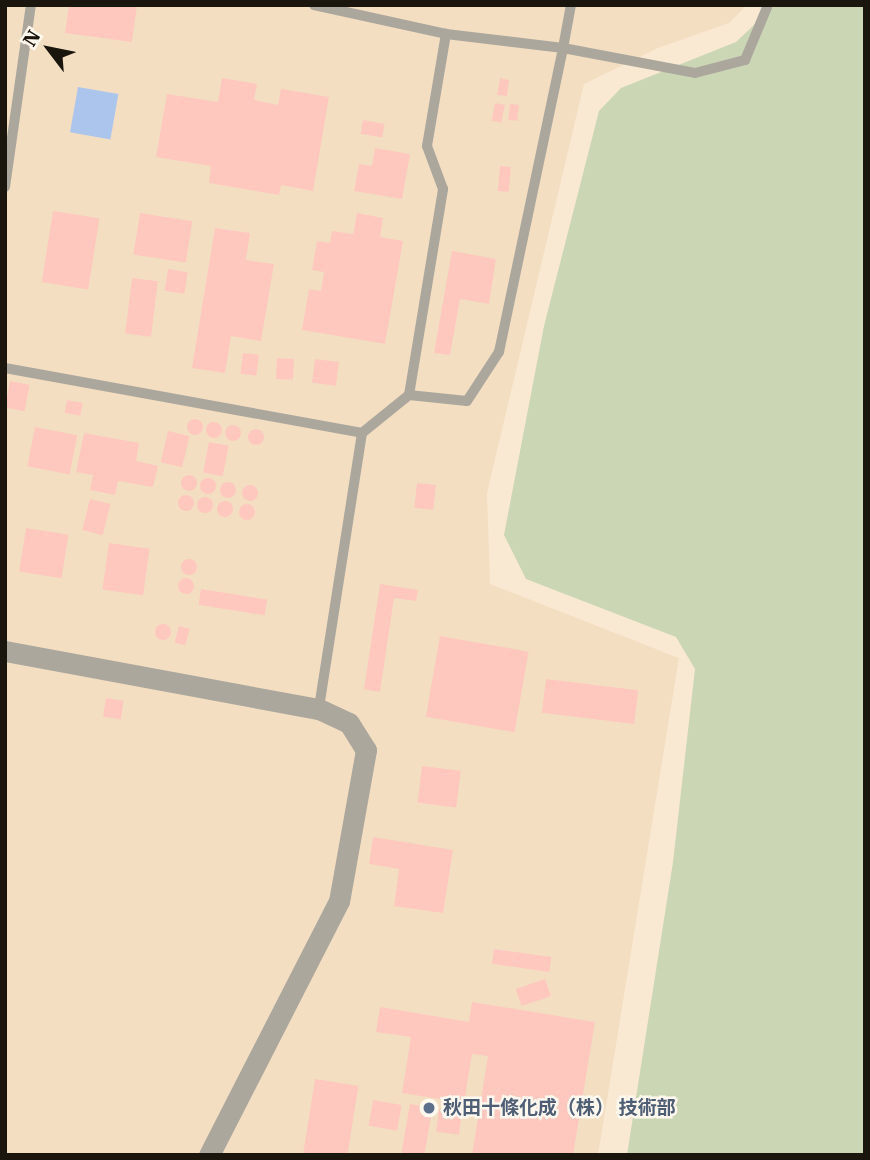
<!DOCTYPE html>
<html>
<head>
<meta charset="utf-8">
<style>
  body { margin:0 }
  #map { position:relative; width:870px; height:1160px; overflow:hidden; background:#f9e9d3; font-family:"IBM Plex Serif","Noto Sans JP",serif }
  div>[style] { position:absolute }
  .built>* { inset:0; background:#f3dec2 }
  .green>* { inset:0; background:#cbd6b5 }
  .water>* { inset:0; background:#abc5ed; transform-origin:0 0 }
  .building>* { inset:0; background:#fec8be; transform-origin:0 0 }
  .round { border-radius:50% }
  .lane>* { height:10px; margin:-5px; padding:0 5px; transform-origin:5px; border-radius:5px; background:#aca79d }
  .street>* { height:21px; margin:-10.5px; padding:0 10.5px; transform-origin:10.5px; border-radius:10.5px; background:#aca79d }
  .dots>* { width:19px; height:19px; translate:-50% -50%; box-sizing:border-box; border:4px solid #fef8ef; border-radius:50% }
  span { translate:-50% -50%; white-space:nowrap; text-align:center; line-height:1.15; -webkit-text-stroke:5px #fef8ef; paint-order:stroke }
  .service-label { font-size:19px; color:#4e5e75; font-weight:700 }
  .left { translate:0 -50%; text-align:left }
  .frame { position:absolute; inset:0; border:7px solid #1a150d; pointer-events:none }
  .north { position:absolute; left:14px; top:14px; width:70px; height:70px; -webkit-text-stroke:5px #fef8ef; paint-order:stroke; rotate:302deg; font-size:19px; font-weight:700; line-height:28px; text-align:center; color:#1a150d }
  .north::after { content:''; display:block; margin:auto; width:24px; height:32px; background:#1a150d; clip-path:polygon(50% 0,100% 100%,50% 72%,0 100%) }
</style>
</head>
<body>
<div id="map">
  <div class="built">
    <i style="clip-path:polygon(5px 5px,747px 5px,729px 23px,658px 48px,584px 84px,487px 493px,490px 584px,679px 658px,598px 1155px,5px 1155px)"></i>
  </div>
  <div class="green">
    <i style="clip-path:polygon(775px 5px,865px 5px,865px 1155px,627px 1155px,673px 862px,695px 669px,676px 637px,526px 579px,504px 535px,544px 326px,599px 111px,621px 88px,736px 42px)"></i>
  </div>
  <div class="water">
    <i style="left:78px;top:87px;width:41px;height:46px;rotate:10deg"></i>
  </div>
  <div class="building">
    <i style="clip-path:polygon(69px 5px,137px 5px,132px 42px,65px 33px)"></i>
    <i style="clip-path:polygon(222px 78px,257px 84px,254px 100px,278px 105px,281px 89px,329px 97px,313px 191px,281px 185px,279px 195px,209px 183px,211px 166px,156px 157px,167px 94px,218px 102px)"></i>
    <i style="clip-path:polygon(500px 78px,509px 80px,507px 96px,497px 95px)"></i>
    <i style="left:495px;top:103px;width:10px;height:18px;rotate:11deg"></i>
    <i style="left:510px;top:104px;width:9px;height:16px;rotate:6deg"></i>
    <i style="left:363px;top:120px;width:22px;height:14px;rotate:10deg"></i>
    <i style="clip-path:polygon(375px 148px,410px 154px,402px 199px,354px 191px,359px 164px,372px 166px)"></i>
    <i style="left:500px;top:166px;width:11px;height:25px;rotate:5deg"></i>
    <i style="left:53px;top:211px;width:47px;height:72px;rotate:9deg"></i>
    <i style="left:140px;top:213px;width:53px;height:42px;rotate:9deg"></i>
    <i style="clip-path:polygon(357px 213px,383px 218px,380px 237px,403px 241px,385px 344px,302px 330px,309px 289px,321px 291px,324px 272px,312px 270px,317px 241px,330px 243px,332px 231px,353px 234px)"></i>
    <i style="clip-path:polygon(215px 228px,250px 233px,246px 260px,274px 264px,261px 341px,231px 336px,225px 373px,192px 368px)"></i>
    <i style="clip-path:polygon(452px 251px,496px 259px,489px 304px,460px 299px,450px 355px,434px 353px)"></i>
    <i style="left:168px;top:269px;width:20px;height:22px;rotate:9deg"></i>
    <i style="left:132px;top:278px;width:26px;height:56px;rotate:7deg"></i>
    <i style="left:243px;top:353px;width:16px;height:21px;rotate:7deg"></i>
    <i style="left:277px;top:358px;width:17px;height:21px;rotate:3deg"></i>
    <i style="left:315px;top:359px;width:24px;height:24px;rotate:7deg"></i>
    <i style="left:10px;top:381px;width:20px;height:27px;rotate:11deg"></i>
    <i style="left:67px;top:400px;width:16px;height:13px;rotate:11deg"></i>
    <i class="round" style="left:187px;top:419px;width:16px;height:16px"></i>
    <i class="round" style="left:206px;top:422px;width:16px;height:16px"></i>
    <i class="round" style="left:225px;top:425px;width:16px;height:16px"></i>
    <i style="left:35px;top:427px;width:43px;height:40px;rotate:11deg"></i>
    <i class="round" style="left:248px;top:429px;width:16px;height:16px"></i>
    <i style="left:168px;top:431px;width:22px;height:32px;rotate:13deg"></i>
    <i style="clip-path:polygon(84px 433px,139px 443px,136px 461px,158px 466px,153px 487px,118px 481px,115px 495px,90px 490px,93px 475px,76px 472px)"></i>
    <i style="left:209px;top:442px;width:20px;height:31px;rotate:11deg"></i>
    <i class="round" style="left:181px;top:475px;width:16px;height:16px"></i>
    <i class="round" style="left:200px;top:478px;width:16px;height:16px"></i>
    <i class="round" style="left:220px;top:482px;width:16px;height:16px"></i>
    <i style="left:417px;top:483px;width:19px;height:25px;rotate:6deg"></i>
    <i class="round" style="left:242px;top:485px;width:16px;height:16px"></i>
    <i class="round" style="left:178px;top:495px;width:16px;height:16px"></i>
    <i class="round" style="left:197px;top:497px;width:16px;height:16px"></i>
    <i style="left:90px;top:499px;width:21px;height:32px;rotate:14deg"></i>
    <i class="round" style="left:217px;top:501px;width:16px;height:16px"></i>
    <i class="round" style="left:239px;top:504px;width:16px;height:16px"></i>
    <i style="left:26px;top:528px;width:43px;height:44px;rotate:9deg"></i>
    <i style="left:109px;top:543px;width:41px;height:47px;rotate:8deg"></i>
    <i class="round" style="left:181px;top:559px;width:16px;height:16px"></i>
    <i class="round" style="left:178px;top:578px;width:16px;height:16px"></i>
    <i style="clip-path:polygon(380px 584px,418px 590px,416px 601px,394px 598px,380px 692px,364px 689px)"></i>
    <i style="left:201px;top:589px;width:67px;height:16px;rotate:9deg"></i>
    <i class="round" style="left:155px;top:624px;width:16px;height:16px"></i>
    <i style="left:179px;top:626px;width:11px;height:17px;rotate:15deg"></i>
    <i style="left:440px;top:636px;width:90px;height:82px;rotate:10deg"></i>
    <i style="left:546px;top:679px;width:93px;height:34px;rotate:7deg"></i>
    <i style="left:106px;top:698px;width:18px;height:19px;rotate:9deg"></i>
    <i style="left:422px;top:766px;width:39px;height:37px;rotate:7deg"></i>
    <i style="clip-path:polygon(373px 837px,453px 850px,443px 913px,394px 906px,399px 869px,369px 864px)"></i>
    <i style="left:494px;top:949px;width:58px;height:15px;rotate:8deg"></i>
    <i style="left:545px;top:979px;width:18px;height:31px;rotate:71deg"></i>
    <i style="clip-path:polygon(472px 1002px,595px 1022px,573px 1155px,472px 1155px,488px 1056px,472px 1054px,464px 1103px,402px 1093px,411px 1037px,376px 1032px,380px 1007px,469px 1022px)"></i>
    <i style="left:315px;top:1079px;width:44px;height:77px;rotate:9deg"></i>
    <i style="left:373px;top:1100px;width:29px;height:26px;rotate:10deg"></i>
    <i style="left:410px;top:1104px;width:23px;height:52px;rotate:10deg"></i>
    <i style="left:439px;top:1109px;width:23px;height:23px;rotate:7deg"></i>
  </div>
  <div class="lane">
    <i style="left:314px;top:5px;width:135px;rotate:12.4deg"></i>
    <i style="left:5px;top:187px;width:184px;rotate:-81.9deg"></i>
    <i style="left:5px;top:368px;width:363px;rotate:10.3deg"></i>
    <i style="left:362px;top:433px;width:279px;rotate:98.9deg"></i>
    <i style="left:409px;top:395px;width:209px;rotate:-80.6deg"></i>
    <i style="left:443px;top:189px;width:46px;rotate:-110.4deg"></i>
    <i style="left:427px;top:146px;width:114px;rotate:-80.4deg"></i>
    <i style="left:446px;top:34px;width:118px;rotate:6.8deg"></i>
    <i style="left:563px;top:48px;width:44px;rotate:-79.5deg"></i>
    <i style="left:362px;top:433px;width:60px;rotate:-39deg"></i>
    <i style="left:409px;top:395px;width:58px;rotate:5.9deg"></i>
    <i style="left:467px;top:401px;width:59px;rotate:-56.9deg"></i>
    <i style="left:499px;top:352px;width:311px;rotate:-78.1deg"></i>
    <i style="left:563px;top:48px;width:134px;rotate:10.7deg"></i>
    <i style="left:695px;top:73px;width:52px;rotate:-14.6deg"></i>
    <i style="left:745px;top:60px;width:60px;rotate:-67.3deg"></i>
  </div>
  <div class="street">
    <i style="left:5px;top:651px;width:319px;rotate:10.5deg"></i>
    <i style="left:319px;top:709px;width:33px;rotate:25deg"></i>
    <i style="left:349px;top:723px;width:32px;rotate:58deg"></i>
    <i style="left:366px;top:750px;width:153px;rotate:100.1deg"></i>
    <i style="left:339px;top:901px;width:285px;rotate:117.1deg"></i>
  </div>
  <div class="dots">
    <i style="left:429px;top:1108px;background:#5c6f8a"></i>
  </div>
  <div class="service-label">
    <span class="left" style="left:443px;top:1108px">秋田十條化成（株） 技術部</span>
  </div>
  <div class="frame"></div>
  <div class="north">N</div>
</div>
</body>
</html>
